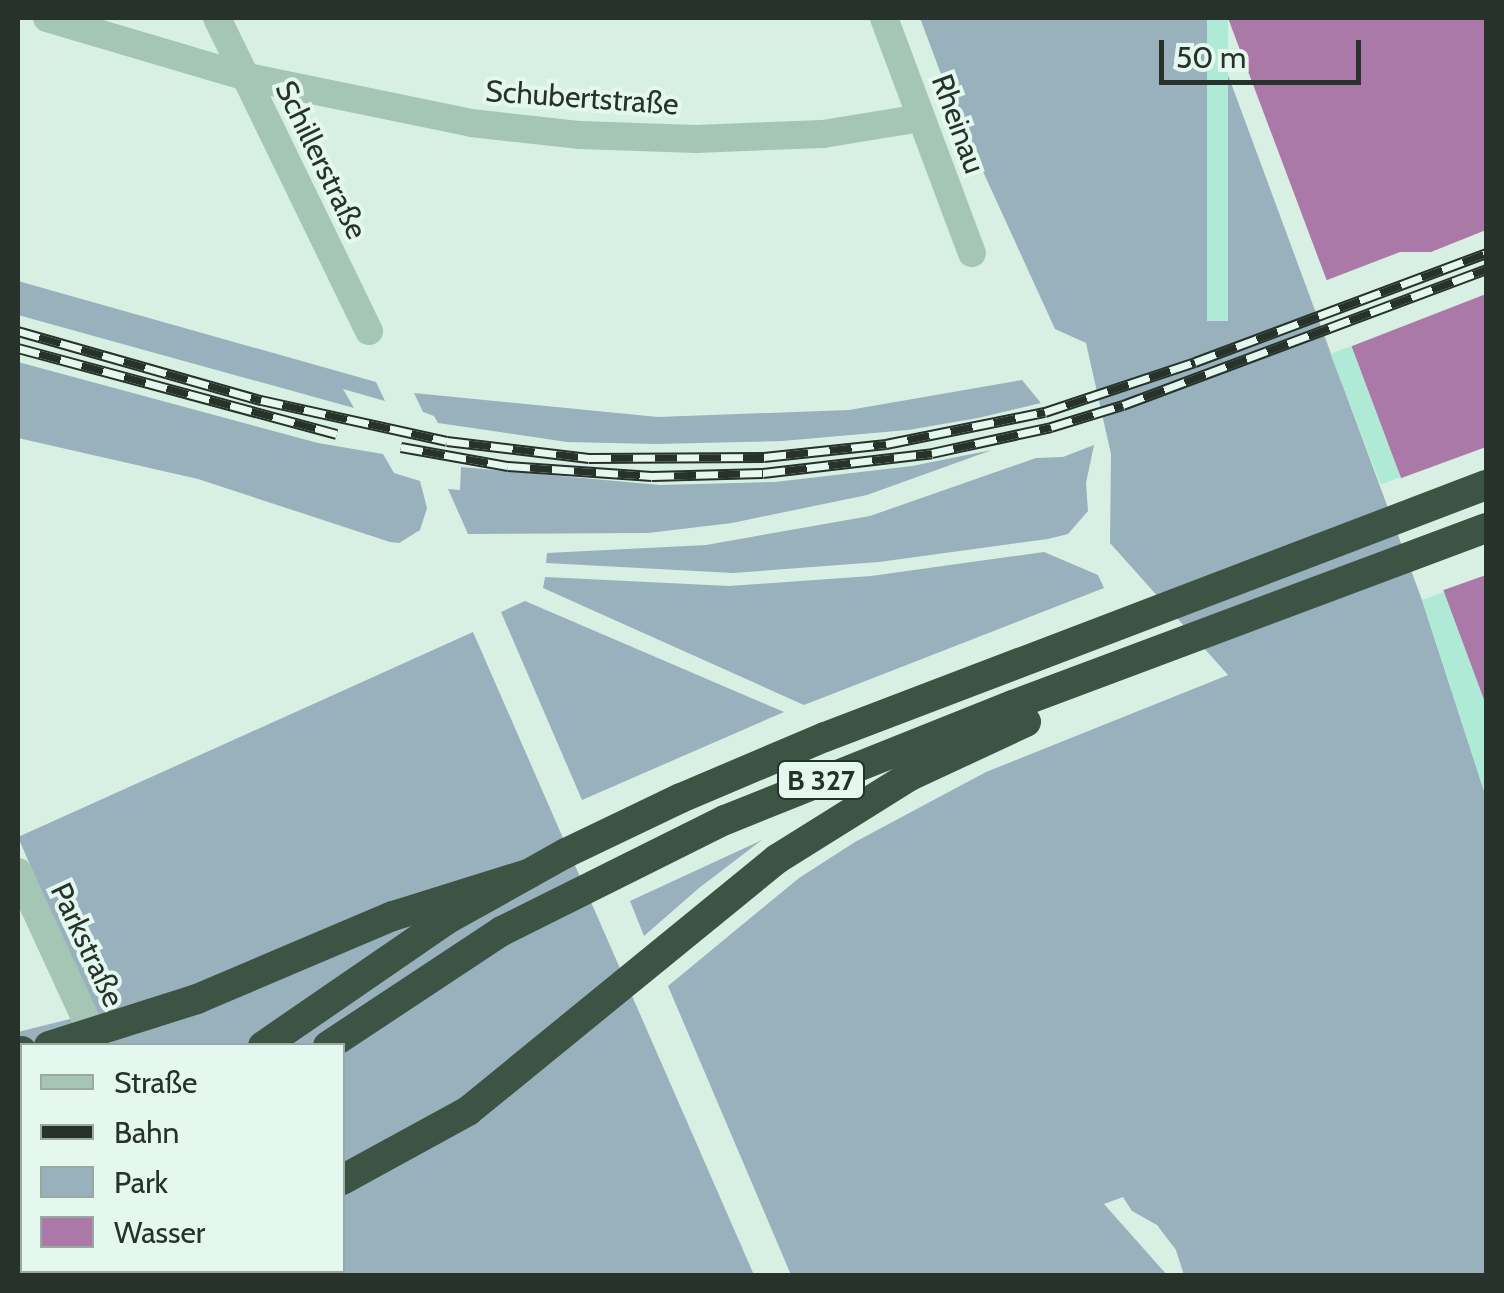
<!DOCTYPE html>
<html>
<head>
<meta charset="utf-8">
<style>
  body { margin:0 }
  #map { position:relative; width:1504px; height:1293px; overflow:hidden; background:#d8efe4; font-family:Cabin,sans-serif }
  div>[style] { position:absolute }
  .green>* { inset:0; background:#99b1bd }
  .sand>* { inset:0; background:#afead6; transform-origin:0 0 }
  .water>* { inset:0; background:#ab79a8 }
  .pier>* { inset:0; background:#d8efe4 }
  .street>* { height:28px; margin:-14px; padding:0 14px; transform-origin:14px; border-radius:14px; background:#a5c6b4 }
  .highway>* { height:30px; margin:-15px; padding:0 15px; transform-origin:15px; border-radius:15px; background:#3d5344 }
  .rail>* { height:11px; margin-top:-5.5px; transform-origin:0; background:repeating-linear-gradient(90deg,#e4f8ef 0 22px,#26322a 0 44px); box-sizing:border-box; border-block:2px solid #26322a }
  .highway-bridge>* { height:30px; margin:-15px; padding:0 15px; transform-origin:15px; border-radius:15px; background:#3d5344 }
  span { translate:-50% -50%; white-space:nowrap; text-align:center; line-height:1.15; -webkit-text-stroke:8px #e4f8ef; paint-order:stroke }
  .shield-label span { padding:2px 8px; background:#e4f8ef; border:2px solid; border-radius:8px; -webkit-text-stroke-width:0 }
  .shield-label { font-size:28px; color:#26322a; font-weight:700 }
  .street-label { font-size:30px; color:#26322a }
  .frame { position:absolute; inset:0; border:20px solid #26322a; pointer-events:none }
  .legend { position:absolute; left:20px; top:1043px; width:325px; height:230px; box-sizing:border-box; background:#e4f8ef; border:2px solid #98a9a0; margin:0; padding:12px 18px; list-style:none; font-size:30px; color:#26322a }
  .legend li { display:flex; align-items:center; gap:20px; height:50px }
  .legend b { width:50px; border:2px solid #98a9a0 }
  .scale { position:absolute; left:1159px; top:40px; width:202px; height:45px; box-sizing:border-box; border:5px solid #26322a; border-top:0; padding-left:12px; font-size:30px; line-height:35px; white-space:nowrap; color:#26322a; -webkit-text-stroke:8px #e4f8ef; paint-order:stroke }
</style>
</head>
<body>
<div id="map">
  <div class="green">
    <i style="clip-path:polygon(920px 18px,1207px 18px,1422px 600px,1486px 797px,1486px 1275px,1184px 1275px,1176px 1250px,1157px 1225px,1132px 1211px,1123px 1197px,1104px 1204px,1167px 1275px,791px 1275px,668px 986px,799px 878px,855px 842px,986px 772px,1228px 675px,1110px 543px,1111px 454px,1086px 343px,1055px 329px,953px 106px)"></i>
    <i style="clip-path:polygon(18px 281px,376px 382px,385px 401px,343px 389px,354px 408px,18px 315px)"></i>
    <i style="clip-path:polygon(18px 362px,318px 443px,383px 454px,394px 473px,420px 481px,427px 508px,420px 530px,399px 543px,390px 542px,198px 479px,18px 438px)"></i>
    <i style="clip-path:polygon(1022px 380px,1041px 403px,978px 418px,908px 430px,782px 441px,656px 444px,567px 442px,438px 423px,434px 416px,423px 412px,414px 393px,658px 417px,849px 410px)"></i>
    <i style="clip-path:polygon(1094px 445px,1086px 483px,1088px 511px,1068px 534px,1048px 539px,879px 562px,733px 573px,546px 563px,547px 553px,706px 545px,870px 516px,1036px 458px,1063px 457px)"></i>
    <i style="clip-path:polygon(992px 450px,867px 495px,732px 523px,648px 533px,468px 534px,448px 489px,460px 490px,461px 467px,660px 485px,775px 482px,912px 466px)"></i>
    <i style="clip-path:polygon(1044px 552px,1098px 575px,1104px 588px,804px 705px,543px 588px,545px 577px,729px 586px,871px 576px)"></i>
    <i style="clip-path:polygon(525px 601px,784px 712px,582px 800px,501px 612px)"></i>
    <i style="clip-path:polygon(evenodd,473px 632px,754px 1275px,18px 1275px,18px 1032px,94px 1013px,18px 837px,473px 632px,22px 1046px,342px 1046px,342px 1270px,22px 1270px,22px 1046px)"></i>
    <i style="clip-path:polygon(762px 840px,699px 888px,644px 936px,630px 901px)"></i>
  </div>
  <div class="sand">
    <i style="left:1207px;top:18px;width:21px;height:303px"></i>
    <i style="left:1351px;top:346px;width:140px;height:22px;rotate:69deg"></i>
    <i style="clip-path:polygon(1444px 592px,1486px 705px,1486px 797px,1422px 600px)"></i>
  </div>
  <div class="water">
    <i style="clip-path:polygon(1228px 18px,1486px 18px,1486px 705px,1444px 592px)"></i>
  </div>
  <div class="pier">
    <i style="clip-path:polygon(1486px 230px,1486px 294px,1347px 348px,1322px 282px,1400px 252px,1431px 252px)"></i>
    <i style="clip-path:polygon(1486px 447px,1486px 575px,1438px 592px,1396px 480px)"></i>
  </div>
  <div class="street">
    <i style="left:47px;top:18px;width:204px;rotate:16.5deg"></i>
    <i style="left:243px;top:76px;width:233px;rotate:11.6deg"></i>
    <i style="left:471px;top:123px;width:110px;rotate:6.3deg"></i>
    <i style="left:580px;top:135px;width:116px;rotate:2deg"></i>
    <i style="left:696px;top:139px;width:127px;rotate:-2.3deg"></i>
    <i style="left:823px;top:134px;width:99px;rotate:-9.3deg"></i>
    <i style="left:217px;top:18px;width:348px;rotate:64.1deg"></i>
    <i style="left:884px;top:18px;width:251px;rotate:69.5deg"></i>
    <i style="left:18px;top:872px;width:192px;rotate:65.3deg"></i>
    <i style="left:18px;top:1200px;width:4px;rotate:-27deg"></i>
  </div>
  <div class="highway">
    <i style="left:263px;top:1046px;width:222px;rotate:-34.5deg"></i>
    <i style="left:446px;top:920px;width:137px;rotate:-29.2deg"></i>
    <i style="left:566px;top:853px;width:127px;rotate:-25.6deg"></i>
    <i style="left:681px;top:798px;width:156px;rotate:-23deg"></i>
    <i style="left:825px;top:737px;width:707px;rotate:-20.87deg"></i>
    <i style="left:328px;top:1046px;width:209px;rotate:-33.5deg"></i>
    <i style="left:502px;top:931px;width:249px;rotate:-26.5deg"></i>
    <i style="left:725px;top:820px;width:310px;rotate:-21.8deg"></i>
    <i style="left:1013px;top:705px;width:505px;rotate:-20.52deg"></i>
    <i style="left:18px;top:1052px;width:4px;rotate:-14deg"></i>
    <i style="left:342px;top:1180px;width:144px;rotate:-28.7deg"></i>
    <i style="left:468px;top:1111px;width:399px;rotate:-39.2deg"></i>
    <i style="left:777px;top:859px;width:157px;rotate:-32deg"></i>
    <i style="left:910px;top:776px;width:128px;rotate:-25deg"></i>
    <i style="left:18px;top:1267px;width:6px;rotate:-51deg"></i>
    <i style="left:62px;top:1276px;width:8px;rotate:-50deg"></i>
  </div>
  <div class="rail">
    <i style="left:18px;top:331px;width:253px;rotate:15.9deg"></i>
    <i style="left:261px;top:400px;width:190px;rotate:12.4deg"></i>
    <i style="left:447px;top:441px;width:143px;rotate:6.8deg"></i>
    <i style="left:589px;top:458px;width:175px;rotate:-0.3deg"></i>
    <i style="left:764px;top:457px;width:123px;rotate:-6.1deg"></i>
    <i style="left:886px;top:444px;width:162px;rotate:-11.4deg"></i>
    <i style="left:1045px;top:412px;width:158px;rotate:-18.4deg"></i>
    <i style="left:1195px;top:362px;width:311px;rotate:-20.5deg"></i>
    <i style="left:18px;top:348px;width:330px;rotate:15.1deg"></i>
    <i style="left:401px;top:447px;width:109px;rotate:10.1deg"></i>
    <i style="left:508px;top:466px;width:144px;rotate:4deg"></i>
    <i style="left:652px;top:476px;width:111px;rotate:-1.5deg"></i>
    <i style="left:763px;top:473px;width:170px;rotate:-6.7deg"></i>
    <i style="left:932px;top:453px;width:122px;rotate:-12.3deg"></i>
    <i style="left:1051px;top:427px;width:75px;rotate:-17deg"></i>
    <i style="left:1123px;top:405px;width:388px;rotate:-20.5deg"></i>
  </div>
  <div class="highway-bridge">
    <i style="left:49px;top:1046px;width:155px;rotate:-17.6deg"></i>
    <i style="left:197px;top:999px;width:213px;rotate:-23deg"></i>
    <i style="left:393px;top:916px;width:141px;rotate:-17.3deg"></i>
  </div>
  <div class="shield-label">
    <span style="left:821px;top:780px">B 327</span>
  </div>
  <div class="street-label">
    <span style="left:582px;top:98px;rotate:4deg">Schubertstraße</span>
    <span style="left:958px;top:124px;rotate:70deg">Rheinau</span>
    <span style="left:321px;top:160px;rotate:64deg">Schillerstraße</span>
    <span style="left:87px;top:945px;rotate:65deg">Parkstraße</span>
  </div>
  <div class="frame"></div>
  <ul class="legend">
  <li><b style="height:12px;background:#a5c6b4"></b>Straße</li>
  <li><b style="height:12px;background:#26322a"></b>Bahn</li>
  <li><b style="height:28px;background:#99b1bd"></b>Park</li>
  <li><b style="height:28px;background:#ab79a8"></b>Wasser</li>
  </ul>
  <div class="scale">50 m</div>
</div>
</body>
</html>
